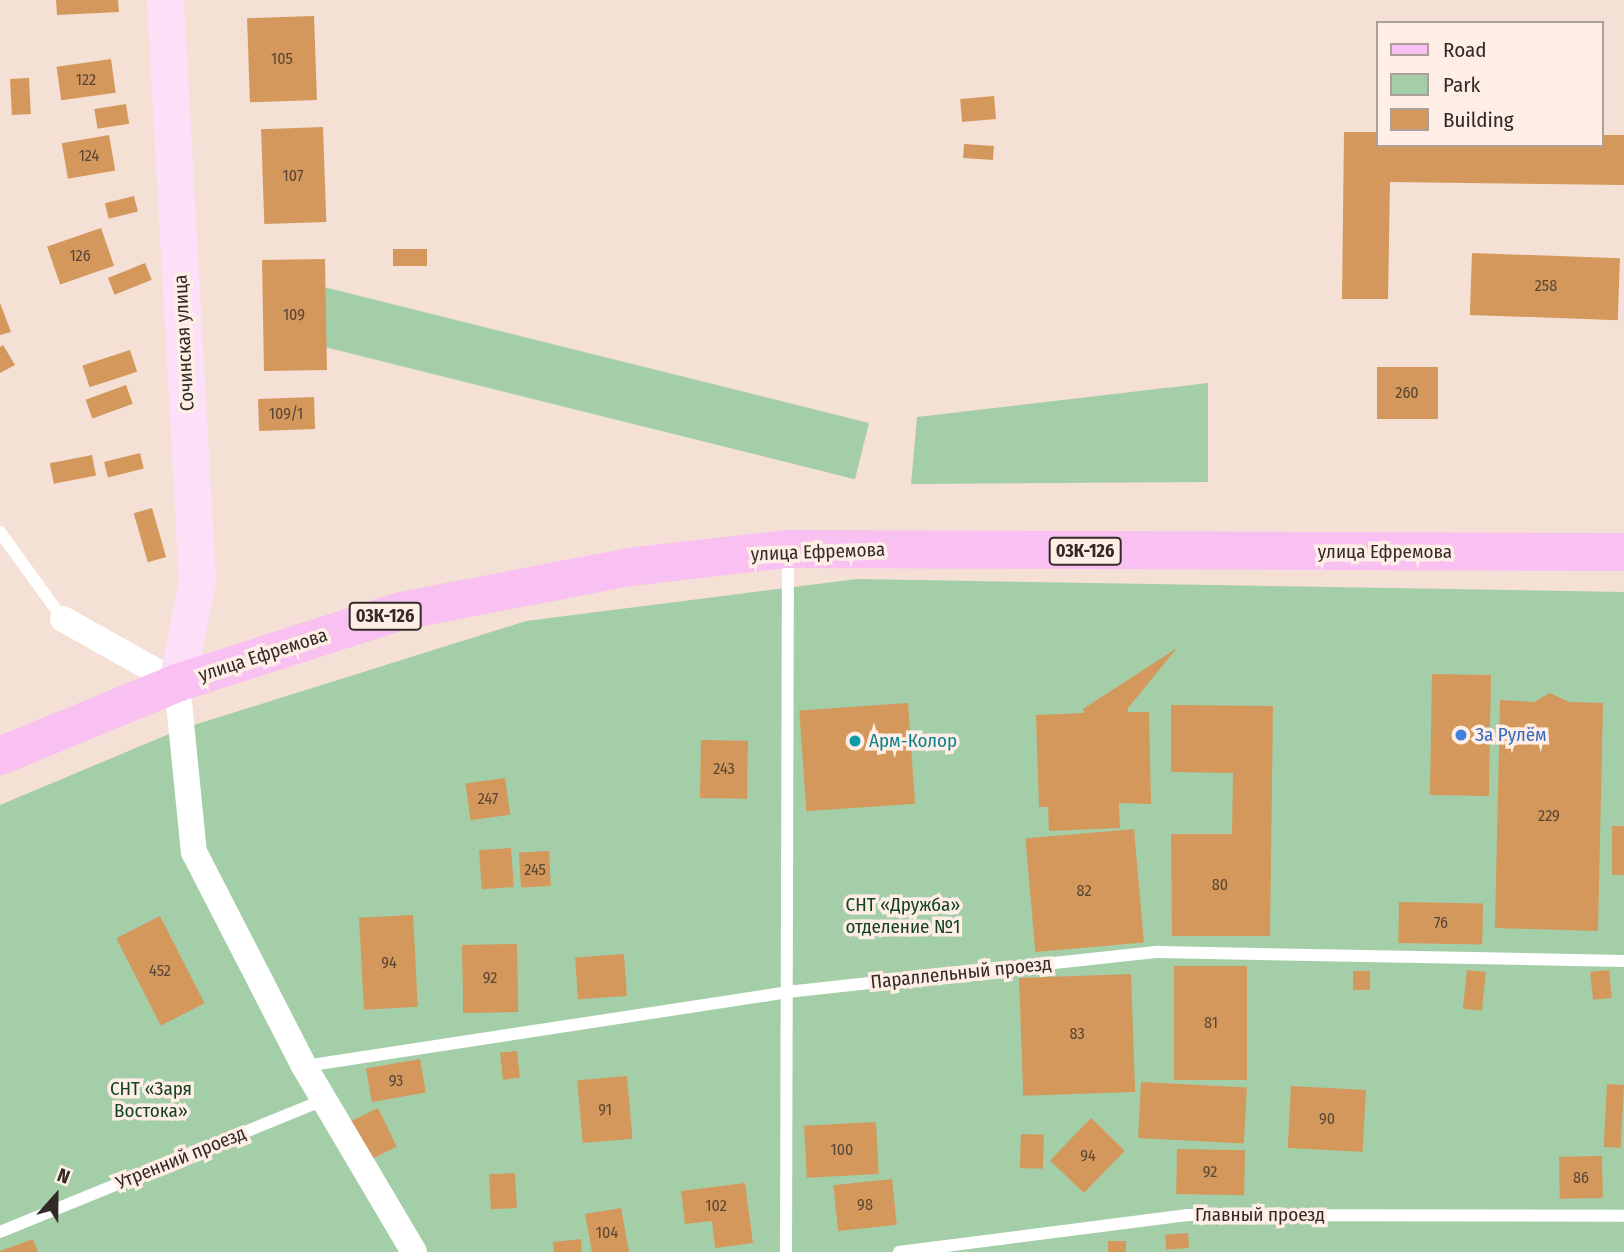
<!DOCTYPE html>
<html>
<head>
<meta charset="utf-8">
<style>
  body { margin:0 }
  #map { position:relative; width:1624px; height:1252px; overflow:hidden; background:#f4e0d5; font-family:"Fira Sans Condensed",sans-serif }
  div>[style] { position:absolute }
  .green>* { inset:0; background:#a4cea8; transform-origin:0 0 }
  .building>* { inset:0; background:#d4985c; transform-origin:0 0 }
  .service>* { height:12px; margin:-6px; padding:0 6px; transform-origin:6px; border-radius:6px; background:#fff }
  .minor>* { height:26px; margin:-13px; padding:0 13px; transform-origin:13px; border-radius:13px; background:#fff }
  .secondary>* { height:37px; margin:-18.5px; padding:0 18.5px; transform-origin:18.5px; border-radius:18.5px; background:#fce0f8 }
  .primary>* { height:38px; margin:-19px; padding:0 19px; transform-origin:19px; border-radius:19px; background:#f8c1f1 }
  .dots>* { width:19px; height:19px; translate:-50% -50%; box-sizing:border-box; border:4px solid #ffeee5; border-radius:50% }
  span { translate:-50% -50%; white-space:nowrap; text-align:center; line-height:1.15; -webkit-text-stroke:7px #ffeee5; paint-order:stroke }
  .number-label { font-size:16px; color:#5a4634 }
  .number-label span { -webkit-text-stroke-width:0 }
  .shield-label span { padding:2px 5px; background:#ffeee5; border:2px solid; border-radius:5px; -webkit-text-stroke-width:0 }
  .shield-label { font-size:18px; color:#322a26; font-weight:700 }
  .street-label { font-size:19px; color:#322a26 }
  .shop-label { font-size:19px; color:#366cbe }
  .left { translate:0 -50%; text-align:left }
  .culture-label { font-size:19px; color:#0d838f }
  .park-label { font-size:19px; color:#14441f }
  .legend { position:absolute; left:1376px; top:21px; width:228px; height:126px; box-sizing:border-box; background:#ffeee5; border:2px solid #ada099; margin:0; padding:9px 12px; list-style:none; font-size:21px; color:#322a26 }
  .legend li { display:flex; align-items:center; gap:14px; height:35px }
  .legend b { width:35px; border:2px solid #ada099 }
  .north { position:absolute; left:21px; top:1161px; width:70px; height:70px; -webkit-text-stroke:5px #ffeee5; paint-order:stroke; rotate:21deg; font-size:19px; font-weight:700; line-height:28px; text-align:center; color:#322a26 }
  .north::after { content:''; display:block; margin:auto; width:24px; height:32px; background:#322a26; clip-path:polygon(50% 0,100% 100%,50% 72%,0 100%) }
</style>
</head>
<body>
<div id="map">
  <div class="green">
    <i style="clip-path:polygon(1208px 383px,1208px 482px,911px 484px,917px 417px)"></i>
    <i style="left:869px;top:423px;width:58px;height:563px;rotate:104deg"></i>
    <i style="clip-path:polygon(857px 579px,1624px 592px,1624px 1252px,0 1252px,0 805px,181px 729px,526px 621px)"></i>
  </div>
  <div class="building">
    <i style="clip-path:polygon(56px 0,118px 0,119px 12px,57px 15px)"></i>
    <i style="left:314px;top:16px;width:84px;height:67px;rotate:88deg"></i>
    <i style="left:111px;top:59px;width:34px;height:55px;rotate:82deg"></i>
    <i style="left:29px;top:78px;width:36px;height:19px;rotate:87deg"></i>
    <i style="left:994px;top:96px;width:23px;height:34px;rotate:85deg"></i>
    <i style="left:126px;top:104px;width:20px;height:32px;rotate:81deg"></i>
    <i style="left:323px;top:127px;width:95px;height:62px;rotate:88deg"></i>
    <i style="clip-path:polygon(1344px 132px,1377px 132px,1377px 145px,1601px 145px,1601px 135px,1624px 135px,1624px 185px,1390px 182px,1388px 299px,1342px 299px)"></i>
    <i style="left:109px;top:135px;width:36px;height:48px;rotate:80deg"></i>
    <i style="left:964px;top:144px;width:30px;height:14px;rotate:4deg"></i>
    <i style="left:134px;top:196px;width:16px;height:30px;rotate:76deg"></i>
    <i style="left:101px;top:228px;width:40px;height:57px;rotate:71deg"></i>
    <i style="left:427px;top:249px;width:17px;height:34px;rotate:90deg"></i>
    <i style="left:1472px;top:253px;width:148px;height:62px;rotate:2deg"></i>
    <i style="left:325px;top:259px;width:111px;height:63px;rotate:89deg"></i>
    <i style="left:145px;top:263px;width:18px;height:40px;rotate:68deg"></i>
    <i style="clip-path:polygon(0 303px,11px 332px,0 335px)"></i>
    <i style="clip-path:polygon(3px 345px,15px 365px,0 373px,0 347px)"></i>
    <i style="left:130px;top:350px;width:23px;height:50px;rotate:72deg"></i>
    <i style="left:1377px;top:367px;width:61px;height:52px"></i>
    <i style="left:126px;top:385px;width:20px;height:43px;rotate:70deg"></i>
    <i style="left:314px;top:397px;width:32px;height:56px;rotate:88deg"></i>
    <i style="left:140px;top:453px;width:16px;height:37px;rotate:76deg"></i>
    <i style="left:92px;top:455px;width:21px;height:43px;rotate:79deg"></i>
    <i style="left:152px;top:508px;width:51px;height:19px;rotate:74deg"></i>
    <i style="clip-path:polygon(1177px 648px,1128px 708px,1128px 712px,1149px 712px,1151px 804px,1119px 803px,1120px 828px,1049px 831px,1048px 807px,1039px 807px,1036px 715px,1084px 713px,1083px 709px)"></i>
    <i style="left:1432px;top:674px;width:59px;height:121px;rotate:1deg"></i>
    <i style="clip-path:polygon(1550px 693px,1569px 702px,1603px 703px,1598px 931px,1495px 928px,1500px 700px,1534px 702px)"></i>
    <i style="left:908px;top:703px;width:101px;height:109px;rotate:86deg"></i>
    <i style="clip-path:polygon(1171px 705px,1273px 706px,1270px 936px,1172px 936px,1171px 834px,1232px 834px,1233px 773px,1171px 772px)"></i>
    <i style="left:701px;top:740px;width:47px;height:58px;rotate:1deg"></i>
    <i style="left:505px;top:778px;width:37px;height:40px;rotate:82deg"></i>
    <i style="left:1612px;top:826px;width:12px;height:49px"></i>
    <i style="left:1134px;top:829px;width:114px;height:109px;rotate:85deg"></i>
    <i style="left:511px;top:848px;width:39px;height:32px;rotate:86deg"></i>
    <i style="left:549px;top:851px;width:35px;height:30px;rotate:87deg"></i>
    <i style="left:1399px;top:902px;width:84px;height:41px;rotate:1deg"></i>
    <i style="left:413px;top:915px;width:92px;height:54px;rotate:87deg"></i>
    <i style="left:160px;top:916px;width:98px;height:49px;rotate:63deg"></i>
    <i style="left:517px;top:944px;width:68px;height:55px;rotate:89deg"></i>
    <i style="left:624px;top:954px;width:42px;height:49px;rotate:86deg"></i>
    <i style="left:1174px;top:966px;width:73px;height:114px"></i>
    <i style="left:1467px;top:970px;width:19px;height:39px;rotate:6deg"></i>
    <i style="left:1609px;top:970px;width:28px;height:19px;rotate:84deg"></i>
    <i style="left:1353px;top:971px;width:17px;height:19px"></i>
    <i style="left:1131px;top:974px;width:118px;height:112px;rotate:88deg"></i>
    <i style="left:517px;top:1051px;width:27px;height:17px;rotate:84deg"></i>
    <i style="left:420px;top:1059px;width:34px;height:55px;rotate:80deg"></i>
    <i style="left:627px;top:1076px;width:63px;height:50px;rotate:85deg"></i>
    <i style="left:1141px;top:1082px;width:106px;height:56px;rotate:3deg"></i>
    <i style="left:1607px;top:1084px;width:17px;height:63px;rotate:3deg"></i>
    <i style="left:1291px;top:1086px;width:75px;height:62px;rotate:3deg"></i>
    <i style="left:378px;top:1108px;width:43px;height:30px;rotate:64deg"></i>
    <i style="left:1091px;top:1118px;width:47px;height:59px;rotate:44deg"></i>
    <i style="left:876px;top:1122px;width:52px;height:72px;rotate:87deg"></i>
    <i style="left:1021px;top:1134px;width:23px;height:34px;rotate:2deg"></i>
    <i style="left:1177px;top:1149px;width:68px;height:45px;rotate:1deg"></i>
    <i style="left:1602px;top:1156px;width:42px;height:43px;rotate:89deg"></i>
    <i style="left:515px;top:1173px;width:35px;height:26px;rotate:87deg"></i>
    <i style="left:892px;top:1179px;width:46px;height:59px;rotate:84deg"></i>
    <i style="clip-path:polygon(745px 1183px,753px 1243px,715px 1248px,712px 1221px,685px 1224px,681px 1191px)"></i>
    <i style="clip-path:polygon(621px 1208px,629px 1252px,592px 1252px,585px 1214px)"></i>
    <i style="left:1188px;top:1233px;width:15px;height:23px;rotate:86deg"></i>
    <i style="clip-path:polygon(33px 1239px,38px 1252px,0 1252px,0 1251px)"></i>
    <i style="clip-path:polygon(581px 1239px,582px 1252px,554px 1252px,553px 1242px)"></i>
    <i style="left:1108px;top:1241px;width:18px;height:11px"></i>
  </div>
  <div class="service">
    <i style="left:0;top:532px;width:107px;rotate:54.1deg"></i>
    <i style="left:305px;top:1066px;width:488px;rotate:-8.7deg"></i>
    <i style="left:787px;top:992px;width:373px;rotate:-6.2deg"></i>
    <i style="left:1158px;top:952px;width:466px;rotate:1.1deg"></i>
    <i style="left:0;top:1232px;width:350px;rotate:-22.2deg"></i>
    <i style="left:786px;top:1252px;width:700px;rotate:-89.84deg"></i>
    <i style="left:899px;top:1252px;width:291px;rotate:-7.3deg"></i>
    <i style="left:1188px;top:1215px;width:436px;rotate:0.1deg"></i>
  </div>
  <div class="minor">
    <i style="left:63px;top:619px;width:131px;rotate:29.3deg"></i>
    <i style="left:177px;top:683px;width:170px;rotate:84.3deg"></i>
    <i style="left:194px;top:852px;width:241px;rotate:62.8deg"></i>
    <i style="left:304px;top:1066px;width:216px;rotate:59.4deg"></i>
  </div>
  <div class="secondary">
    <i style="left:165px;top:0;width:582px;rotate:86.85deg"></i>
    <i style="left:197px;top:581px;width:104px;rotate:101.1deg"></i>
  </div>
  <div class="primary">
    <i style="left:0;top:756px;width:191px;rotate:-22.4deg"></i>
    <i style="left:177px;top:683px;width:235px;rotate:-17.8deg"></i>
    <i style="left:401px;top:611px;width:232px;rotate:-10.9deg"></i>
    <i style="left:629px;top:567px;width:160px;rotate:-6.5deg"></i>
    <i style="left:788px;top:549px;width:836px;rotate:0.21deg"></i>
  </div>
  <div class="dots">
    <i style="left:1461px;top:735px;background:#3f7fe0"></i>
    <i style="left:855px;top:741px;background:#0f9aa8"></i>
  </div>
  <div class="number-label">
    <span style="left:282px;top:59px">105</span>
    <span style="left:86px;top:80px">122</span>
    <span style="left:89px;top:156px">124</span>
    <span style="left:293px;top:176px">107</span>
    <span style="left:80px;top:256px">126</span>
    <span style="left:1546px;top:286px">258</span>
    <span style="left:294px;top:315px">109</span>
    <span style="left:1407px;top:393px">260</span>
    <span style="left:286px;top:414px">109/1</span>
    <span style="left:724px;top:769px">243</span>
    <span style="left:488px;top:799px">247</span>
    <span style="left:1549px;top:816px">229</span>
    <span style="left:535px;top:870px">245</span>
    <span style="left:1220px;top:885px">80</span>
    <span style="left:1084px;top:891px">82</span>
    <span style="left:1441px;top:923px">76</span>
    <span style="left:389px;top:963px">94</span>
    <span style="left:160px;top:971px">452</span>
    <span style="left:490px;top:978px">92</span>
    <span style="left:1211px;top:1023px">81</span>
    <span style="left:1077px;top:1034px">83</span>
    <span style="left:396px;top:1081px">93</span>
    <span style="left:605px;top:1110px">91</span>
    <span style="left:1327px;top:1119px">90</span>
    <span style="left:842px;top:1150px">100</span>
    <span style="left:1088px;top:1156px">94</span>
    <span style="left:1210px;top:1172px">92</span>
    <span style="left:1581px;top:1178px">86</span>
    <span style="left:865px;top:1205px">98</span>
    <span style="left:716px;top:1206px">102</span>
    <span style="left:607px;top:1233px">104</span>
  </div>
  <div class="shield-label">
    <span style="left:1085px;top:551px">03К-126</span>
    <span style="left:385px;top:616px">03К-126</span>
  </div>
  <div class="street-label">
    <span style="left:184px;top:343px;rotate:-93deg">Сочинская улица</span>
    <span style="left:818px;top:552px;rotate:-2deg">улица Ефремова</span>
    <span style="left:1385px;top:552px">улица Ефремова</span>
    <span style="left:263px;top:655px;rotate:-18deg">улица Ефремова</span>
    <span style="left:961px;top:973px;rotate:-6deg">Параллельный проезд</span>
    <span style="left:181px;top:1158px;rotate:-22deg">Утренний проезд</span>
    <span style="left:1260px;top:1215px">Главный проезд</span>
  </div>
  <div class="shop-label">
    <span class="left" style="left:1475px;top:735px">За Рулём</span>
  </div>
  <div class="culture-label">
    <span class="left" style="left:869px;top:741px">Арм-Колор</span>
  </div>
  <div class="park-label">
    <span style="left:903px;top:916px">СНТ «Дружба»<br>отделение №1</span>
    <span style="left:151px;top:1100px">СНТ «Заря<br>Востока»</span>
  </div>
  <ul class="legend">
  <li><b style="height:9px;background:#f8c1f1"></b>Road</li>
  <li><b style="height:19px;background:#a4cea8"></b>Park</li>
  <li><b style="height:19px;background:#d4985c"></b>Building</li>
  </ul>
  <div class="north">N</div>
</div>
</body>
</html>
